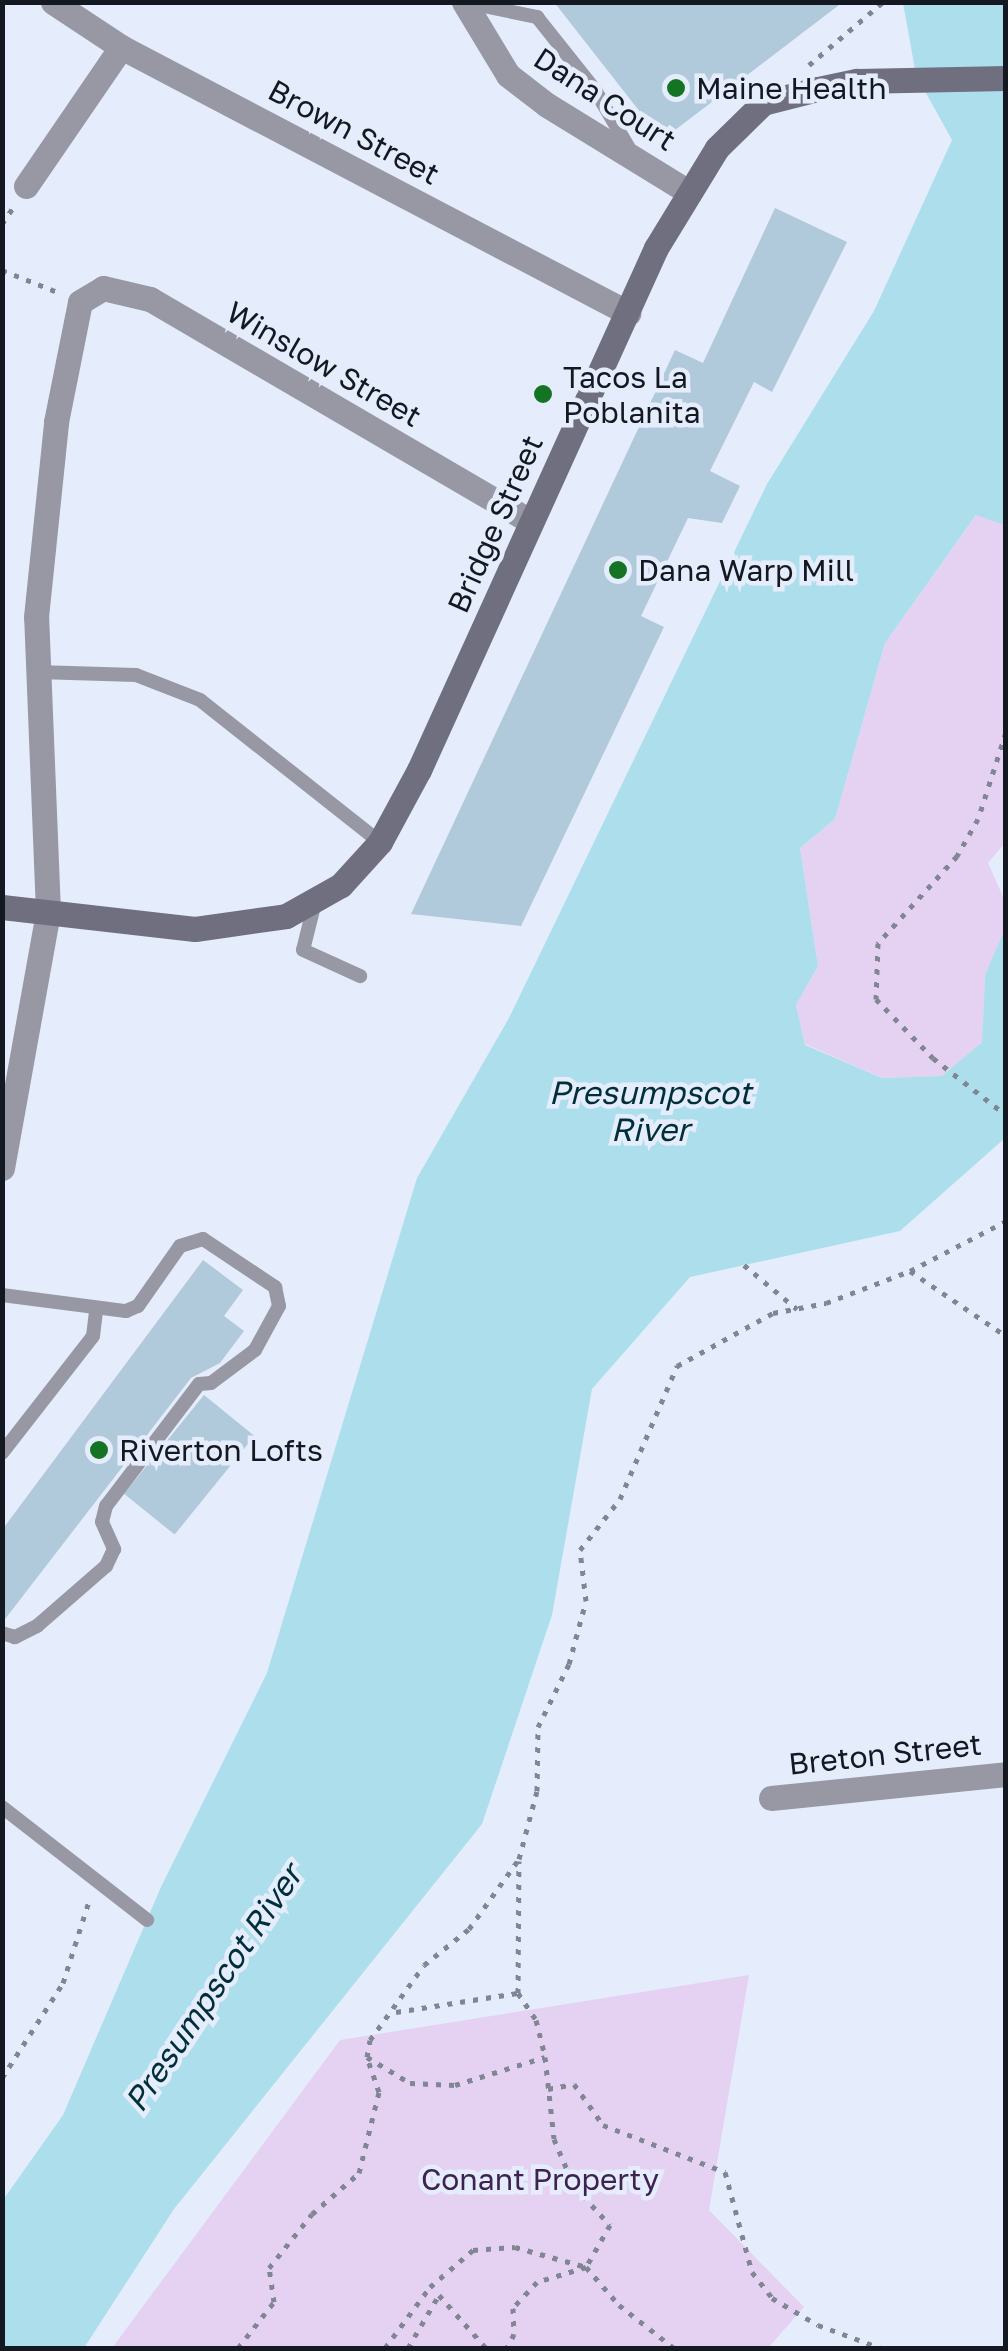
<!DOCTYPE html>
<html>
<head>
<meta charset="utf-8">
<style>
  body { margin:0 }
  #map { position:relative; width:1008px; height:2351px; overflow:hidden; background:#e5edfd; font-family:"Golos Text",sans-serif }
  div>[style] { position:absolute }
  .green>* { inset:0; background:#e5d2f2 }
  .water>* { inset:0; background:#acdeec }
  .building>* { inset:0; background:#b0c9db; transform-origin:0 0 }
  .path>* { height:5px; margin-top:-2.5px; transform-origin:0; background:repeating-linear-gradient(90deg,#808693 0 5px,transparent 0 13px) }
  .lane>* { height:14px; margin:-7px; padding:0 7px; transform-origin:7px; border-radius:7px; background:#9898a4 }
  .street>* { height:25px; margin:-12.5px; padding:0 12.5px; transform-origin:12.5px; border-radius:12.5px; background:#9898a4 }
  .secondary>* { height:25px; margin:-12.5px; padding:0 12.5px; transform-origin:12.5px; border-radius:12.5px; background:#706f80 }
  .dots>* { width:28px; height:28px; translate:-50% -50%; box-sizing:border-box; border:5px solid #e5edfd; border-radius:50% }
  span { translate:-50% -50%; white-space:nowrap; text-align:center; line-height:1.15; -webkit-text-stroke:9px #e5edfd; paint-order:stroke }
  .poi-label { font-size:30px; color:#131821 }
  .left { translate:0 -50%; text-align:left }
  .street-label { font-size:30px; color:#131821 }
  .park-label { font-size:30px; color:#3f2250 }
  .water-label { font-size:32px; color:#002f3a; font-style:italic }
  .frame { position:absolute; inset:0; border:5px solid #131821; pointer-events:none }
</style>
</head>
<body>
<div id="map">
  <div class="green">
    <i style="clip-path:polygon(977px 514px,1005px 525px,1005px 843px,988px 863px,1005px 901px,1006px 929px,985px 975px,982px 1042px,942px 1076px,882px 1078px,805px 1044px,796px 1005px,818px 966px,800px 848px,835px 819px,885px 643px)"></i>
    <i style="clip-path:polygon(749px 1975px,709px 2210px,804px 2307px,768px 2348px,112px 2348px,340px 2040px)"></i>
  </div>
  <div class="water">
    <i style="clip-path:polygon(903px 3px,1005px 3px,1005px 525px,976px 515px,885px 643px,835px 819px,800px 848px,818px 966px,796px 1005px,805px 1045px,882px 1078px,942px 1076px,982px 1042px,985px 975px,1005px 929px,1005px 1138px,900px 1231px,690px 1277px,592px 1389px,552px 1615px,482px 1824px,174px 2209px,84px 2348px,3px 2348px,3px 2200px,63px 2115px,161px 1887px,267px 1673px,417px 1178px,509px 1018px,767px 484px,874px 311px,952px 140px,916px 75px)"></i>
  </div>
  <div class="building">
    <i style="clip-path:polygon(554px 2px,843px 2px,662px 140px)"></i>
    <i style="clip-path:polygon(775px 208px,847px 242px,772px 392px,754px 382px,710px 471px,740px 486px,722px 523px,688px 518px,641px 616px,664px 627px,521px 926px,411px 914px,675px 350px,703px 363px)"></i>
    <i style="clip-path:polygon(203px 1260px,243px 1290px,224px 1316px,244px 1331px,220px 1363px,191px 1378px,2px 1623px,2px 1530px)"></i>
    <i style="left:204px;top:1395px;width:65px;height:127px;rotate:39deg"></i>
  </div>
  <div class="path">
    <i style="left:809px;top:65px;width:97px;rotate:-40.4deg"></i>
    <i style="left:2px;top:224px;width:22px;rotate:-56deg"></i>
    <i style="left:2px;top:270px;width:62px;rotate:21.6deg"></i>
    <i style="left:1006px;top:732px;width:91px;rotate:107.8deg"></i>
    <i style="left:978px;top:819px;width:43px;rotate:119.6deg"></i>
    <i style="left:957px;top:856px;width:118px;rotate:132.2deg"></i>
    <i style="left:878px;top:943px;width:56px;rotate:92deg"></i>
    <i style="left:876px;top:999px;width:82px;rotate:46deg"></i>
    <i style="left:933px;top:1058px;width:93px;rotate:38deg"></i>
    <i style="left:744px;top:1265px;width:69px;rotate:39.7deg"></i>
    <i style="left:910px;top:1271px;width:116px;rotate:34.1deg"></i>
    <i style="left:518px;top:1993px;width:132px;rotate:-89.6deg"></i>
    <i style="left:396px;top:2012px;width:123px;rotate:-8.9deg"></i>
    <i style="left:518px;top:1993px;width:32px;rotate:56deg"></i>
    <i style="left:536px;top:2020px;width:38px;rotate:76deg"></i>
    <i style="left:367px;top:2057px;width:50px;rotate:31.2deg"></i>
    <i style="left:410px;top:2083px;width:45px;rotate:2.5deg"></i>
    <i style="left:455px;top:2085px;width:94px;rotate:-17.3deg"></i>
    <i style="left:545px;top:2057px;width:82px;rotate:83.7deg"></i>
    <i style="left:554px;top:2139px;width:51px;rotate:66.9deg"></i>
    <i style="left:574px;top:2186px;width:53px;rotate:47.3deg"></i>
    <i style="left:610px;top:2225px;width:48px;rotate:119.7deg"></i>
    <i style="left:586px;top:2267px;width:51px;rotate:163deg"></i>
    <i style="left:537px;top:2282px;width:35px;rotate:133deg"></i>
    <i style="left:513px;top:2308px;width:26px;rotate:88deg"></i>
    <i style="left:514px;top:2334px;width:16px;rotate:117deg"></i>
    <i style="left:2px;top:2078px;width:113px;rotate:-57.3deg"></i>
    <i style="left:63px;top:1983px;width:89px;rotate:-72.4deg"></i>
    <i style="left:548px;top:2089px;width:26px;rotate:-11deg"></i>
    <i style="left:574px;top:2084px;width:50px;rotate:54.7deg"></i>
    <i style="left:603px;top:2125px;width:131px;rotate:21.1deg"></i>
    <i style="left:725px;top:2172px;width:104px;rotate:74.9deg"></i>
    <i style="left:752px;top:2272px;width:33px;rotate:52deg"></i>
    <i style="left:772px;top:2298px;width:53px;rotate:30.4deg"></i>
    <i style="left:818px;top:2325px;width:67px;rotate:20.1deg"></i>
    <i style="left:238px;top:2348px;width:58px;rotate:-52deg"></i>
    <i style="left:274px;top:2302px;width:34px;rotate:-98deg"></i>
    <i style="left:269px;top:2268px;width:69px;rotate:-51.5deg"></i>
    <i style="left:312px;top:2214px;width:62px;rotate:-41.1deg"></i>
    <i style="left:359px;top:2173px;width:83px;rotate:-76.1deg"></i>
    <i style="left:379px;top:2092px;width:37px;rotate:-109deg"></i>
    <i style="left:367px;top:2057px;width:17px;rotate:-80deg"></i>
    <i style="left:370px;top:2040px;width:92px;rotate:-54.2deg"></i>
    <i style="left:424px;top:1965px;width:58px;rotate:-38.7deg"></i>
    <i style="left:469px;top:1929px;width:86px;rotate:-54.5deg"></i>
    <i style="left:519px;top:1859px;width:70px;rotate:-75.2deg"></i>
    <i style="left:537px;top:1791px;width:64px;rotate:-89.1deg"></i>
    <i style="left:538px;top:1727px;width:70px;rotate:-63.8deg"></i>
    <i style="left:569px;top:1664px;width:65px;rotate:-74.9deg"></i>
    <i style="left:586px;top:1601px;width:51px;rotate:-96.7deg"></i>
    <i style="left:580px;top:1550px;width:65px;rotate:-51.9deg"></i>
    <i style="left:620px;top:1499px;width:145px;rotate:-66.8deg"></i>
    <i style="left:677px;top:1366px;width:110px;rotate:-28.9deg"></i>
    <i style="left:773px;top:1313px;width:54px;rotate:-10.7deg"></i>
    <i style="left:826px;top:1303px;width:90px;rotate:-20.9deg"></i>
    <i style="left:910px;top:1271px;width:108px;rotate:-27.5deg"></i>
    <i style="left:385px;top:2348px;width:76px;rotate:-53.6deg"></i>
    <i style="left:430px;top:2287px;width:57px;rotate:-40.7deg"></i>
    <i style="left:473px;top:2250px;width:42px;rotate:-4.1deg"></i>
    <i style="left:515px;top:2247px;width:74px;rotate:15.7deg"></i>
    <i style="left:586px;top:2267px;width:50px;rotate:49deg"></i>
    <i style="left:619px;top:2305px;width:70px;rotate:38deg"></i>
    <i style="left:408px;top:2348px;width:61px;rotate:-59.7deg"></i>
    <i style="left:439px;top:2295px;width:71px;rotate:48.4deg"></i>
  </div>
  <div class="lane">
    <i style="left:464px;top:2px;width:75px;rotate:11.6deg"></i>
    <i style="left:537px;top:17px;width:93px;rotate:51.5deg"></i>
    <i style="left:595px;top:90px;width:69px;rotate:59.7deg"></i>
    <i style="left:37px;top:672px;width:99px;rotate:1.7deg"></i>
    <i style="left:136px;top:675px;width:69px;rotate:21.3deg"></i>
    <i style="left:200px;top:700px;width:229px;rotate:38.3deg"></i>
    <i style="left:315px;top:902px;width:49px;rotate:104deg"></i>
    <i style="left:303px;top:950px;width:63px;rotate:24.5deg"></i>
    <i style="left:2px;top:1295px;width:125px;rotate:7.4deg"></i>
    <i style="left:126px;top:1311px;width:13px;rotate:-23deg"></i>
    <i style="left:138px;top:1306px;width:73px;rotate:-55deg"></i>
    <i style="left:180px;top:1246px;width:24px;rotate:-17deg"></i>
    <i style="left:203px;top:1239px;width:87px;rotate:33.7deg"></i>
    <i style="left:275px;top:1287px;width:19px;rotate:78deg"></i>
    <i style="left:279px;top:1306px;width:50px;rotate:118.6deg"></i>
    <i style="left:255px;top:1350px;width:55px;rotate:143.1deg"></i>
    <i style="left:211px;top:1383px;width:12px;rotate:175deg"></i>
    <i style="left:199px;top:1384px;width:153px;rotate:127.3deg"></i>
    <i style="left:106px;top:1506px;width:16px;rotate:104deg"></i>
    <i style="left:102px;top:1522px;width:30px;rotate:66deg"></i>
    <i style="left:114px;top:1549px;width:19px;rotate:115deg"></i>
    <i style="left:106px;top:1566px;width:91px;rotate:139deg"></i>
    <i style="left:37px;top:1626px;width:25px;rotate:153deg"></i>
    <i style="left:15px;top:1637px;width:14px;rotate:-163deg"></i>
    <i style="left:2px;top:1453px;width:148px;rotate:-52.1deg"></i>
    <i style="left:93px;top:1336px;width:25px;rotate:-83deg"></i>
    <i style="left:2px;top:1807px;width:184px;rotate:37.9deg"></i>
  </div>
  <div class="street">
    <i style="left:53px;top:2px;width:82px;rotate:33.5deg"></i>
    <i style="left:121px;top:47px;width:573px;rotate:27.68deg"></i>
    <i style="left:464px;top:2px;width:85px;rotate:58.9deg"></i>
    <i style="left:508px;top:75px;width:49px;rotate:37.6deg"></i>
    <i style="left:547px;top:105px;width:164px;rotate:31.6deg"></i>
    <i style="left:26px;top:186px;width:168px;rotate:-55.6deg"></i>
    <i style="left:2px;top:1168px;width:260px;rotate:-79.8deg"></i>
    <i style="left:48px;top:912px;width:295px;rotate:-92.3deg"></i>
    <i style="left:36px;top:617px;width:196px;rotate:-84.1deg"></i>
    <i style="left:56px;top:422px;width:122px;rotate:-78.7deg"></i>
    <i style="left:80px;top:302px;width:27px;rotate:-31deg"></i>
    <i style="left:103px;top:288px;width:48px;rotate:13.2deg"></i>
    <i style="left:150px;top:299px;width:441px;rotate:30.3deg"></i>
    <i style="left:771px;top:1798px;width:236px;rotate:-5.8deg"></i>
  </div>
  <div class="secondary">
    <i style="left:2px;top:907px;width:194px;rotate:6.5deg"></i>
    <i style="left:195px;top:929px;width:92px;rotate:-8.1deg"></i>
    <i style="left:286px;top:916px;width:63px;rotate:-29.4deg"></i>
    <i style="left:341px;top:885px;width:58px;rotate:-47.8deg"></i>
    <i style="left:380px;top:842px;width:82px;rotate:-61.6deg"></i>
    <i style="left:419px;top:770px;width:573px;rotate:-65.58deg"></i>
    <i style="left:656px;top:248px;width:117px;rotate:-58.6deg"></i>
    <i style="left:717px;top:148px;width:64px;rotate:-44.4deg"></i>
    <i style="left:763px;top:103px;width:57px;rotate:-14.3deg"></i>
    <i style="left:818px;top:89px;width:40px;rotate:-12deg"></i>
    <i style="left:857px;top:81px;width:149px;rotate:-1.2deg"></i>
  </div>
  <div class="dots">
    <i style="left:676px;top:88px;background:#157423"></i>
    <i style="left:543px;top:394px;background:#157423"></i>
    <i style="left:618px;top:570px;background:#157423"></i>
    <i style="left:99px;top:1450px;background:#157423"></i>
  </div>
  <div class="poi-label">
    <span class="left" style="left:696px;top:88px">Maine Health</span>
    <span class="left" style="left:563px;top:394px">Tacos La<br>Poblanita</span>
    <span class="left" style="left:638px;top:570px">Dana Warp Mill</span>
    <span class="left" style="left:119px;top:1450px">Riverton Lofts</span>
  </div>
  <div class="street-label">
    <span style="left:605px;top:99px;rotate:33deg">Dana Court</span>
    <span style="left:354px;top:132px;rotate:28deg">Brown Street</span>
    <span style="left:324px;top:364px;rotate:30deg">Winslow Street</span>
    <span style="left:495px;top:524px;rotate:-66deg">Bridge Street</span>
    <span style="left:885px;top:1754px;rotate:-6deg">Breton Street</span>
  </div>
  <div class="park-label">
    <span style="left:540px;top:2179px">Conant Property</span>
  </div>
  <div class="water-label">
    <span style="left:650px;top:1111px">Presumpscot<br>River</span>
    <span style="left:213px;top:1988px;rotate:-56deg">Presumpscot River</span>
  </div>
  <div class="frame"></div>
</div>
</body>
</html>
